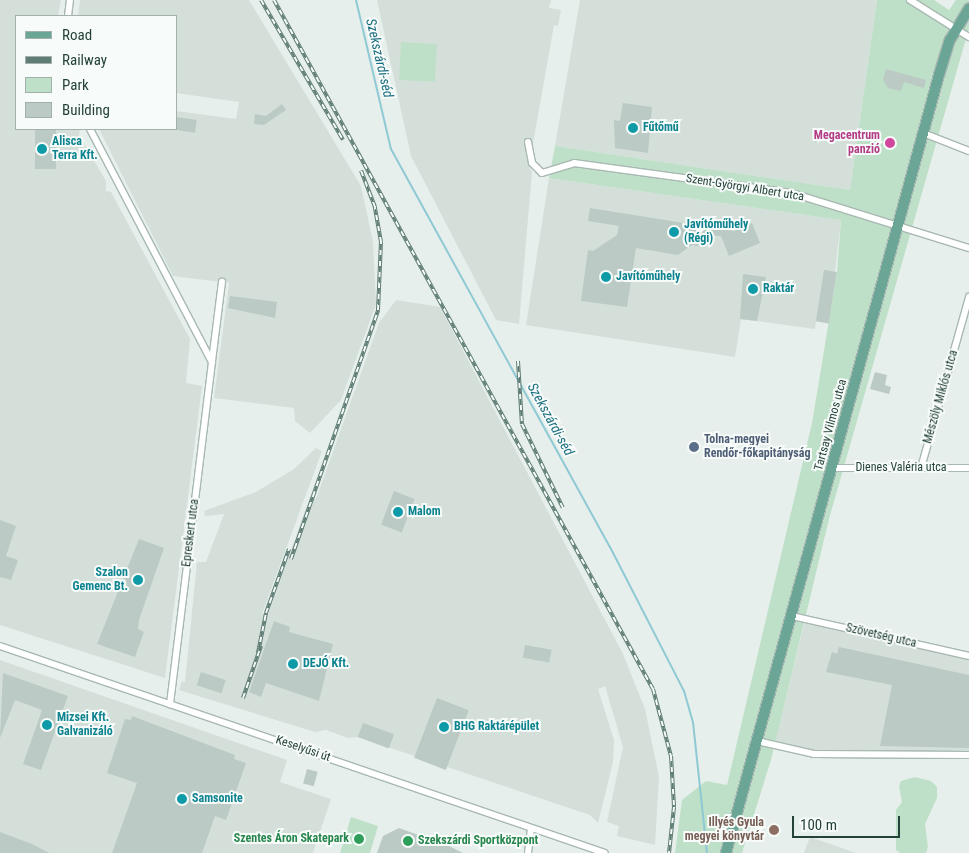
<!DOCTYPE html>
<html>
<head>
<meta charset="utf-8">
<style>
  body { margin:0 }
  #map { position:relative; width:969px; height:853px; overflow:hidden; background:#e6efeb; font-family:"Roboto Condensed",sans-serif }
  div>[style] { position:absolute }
  .built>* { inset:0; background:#d4dfda }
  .green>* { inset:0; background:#bfe0c8; transform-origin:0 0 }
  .stream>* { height:2px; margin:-1px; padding:0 1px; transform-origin:1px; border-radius:1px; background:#8ec9d4 }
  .building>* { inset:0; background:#bbcac4; transform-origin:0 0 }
  .roads { filter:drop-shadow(1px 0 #a8b8b2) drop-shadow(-1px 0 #a8b8b2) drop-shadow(0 1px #a8b8b2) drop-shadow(0 -1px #a8b8b2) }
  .minor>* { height:6px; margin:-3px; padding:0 3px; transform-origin:3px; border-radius:3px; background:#fff }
  .primary>* { height:10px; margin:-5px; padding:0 5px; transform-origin:5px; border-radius:5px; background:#6aa596 }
  .rail>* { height:4px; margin-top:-2px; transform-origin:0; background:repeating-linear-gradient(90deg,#f7fbf9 0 5.5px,#5f7d75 0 11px); box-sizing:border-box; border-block:1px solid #5f7d75 }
  .dots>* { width:14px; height:14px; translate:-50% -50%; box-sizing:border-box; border:2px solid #f7fbf9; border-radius:50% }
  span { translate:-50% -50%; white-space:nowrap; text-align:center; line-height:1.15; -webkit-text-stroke:4px #f7fbf9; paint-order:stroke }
  .culture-label { font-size:12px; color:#0d838f; font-weight:700 }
  .left { translate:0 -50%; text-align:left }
  .right { translate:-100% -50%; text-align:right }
  .hotel-label { font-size:12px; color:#b23c85; font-weight:700 }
  .street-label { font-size:12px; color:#24423a }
  .service-label { font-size:12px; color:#4e5e75; font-weight:700 }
  .education-label { font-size:12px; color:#785e54; font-weight:700 }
  .leisure-label { font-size:12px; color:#27864d; font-weight:700 }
  .water-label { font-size:14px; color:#1c6f80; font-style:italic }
  .legend { position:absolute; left:15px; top:15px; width:162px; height:115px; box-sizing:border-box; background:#f7fbf9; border:1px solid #a3b1ad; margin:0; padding:6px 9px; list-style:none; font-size:15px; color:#24423a }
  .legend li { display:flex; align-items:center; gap:10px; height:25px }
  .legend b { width:25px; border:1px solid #a3b1ad }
  .scale { position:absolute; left:792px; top:816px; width:108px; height:22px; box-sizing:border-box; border:2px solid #24423a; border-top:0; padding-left:6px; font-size:15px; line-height:18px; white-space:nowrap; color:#24423a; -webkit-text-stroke:4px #f7fbf9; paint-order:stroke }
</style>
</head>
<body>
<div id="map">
  <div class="built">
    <i style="clip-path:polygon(0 0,61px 0,58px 16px,16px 16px,16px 129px,80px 129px,79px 135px,106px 181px,106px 191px,111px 192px,190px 339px,186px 383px,202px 386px,165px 678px,0 625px)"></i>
    <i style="clip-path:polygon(80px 0,249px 0,361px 186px,373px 242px,376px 304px,341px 400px,310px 433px,295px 421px,294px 408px,214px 398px,229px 283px,173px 276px,99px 129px,176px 129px,176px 111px,236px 119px,239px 102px,176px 93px,176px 16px,78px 16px)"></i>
    <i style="clip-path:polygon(377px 0,551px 0,549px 8px,561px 10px,558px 26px,554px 25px,529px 166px,532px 172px,519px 324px,496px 320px,411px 156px)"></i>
    <i style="clip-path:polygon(580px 0,877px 0,850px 190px,555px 146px)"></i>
    <i style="clip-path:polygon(549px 178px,841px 220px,829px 323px,816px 321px,815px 329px,741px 319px,735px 357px,526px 325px)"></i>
    <i style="clip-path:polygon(396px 300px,440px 307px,623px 654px,645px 709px,659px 777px,655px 845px,617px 836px,619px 826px,607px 822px,623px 747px,605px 686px,598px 689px,614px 740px,613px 762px,598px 823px,590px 815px,358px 737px,348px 738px,326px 730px,315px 732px,179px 690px,182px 681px,185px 682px,197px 562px,206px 562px,224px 514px,205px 516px,204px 511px,256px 492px,294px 469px,316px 448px,322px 451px,262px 614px,268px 615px,310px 497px,316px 499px,379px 323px)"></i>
    <i style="clip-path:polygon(805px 621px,969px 660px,969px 752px,810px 751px,775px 742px)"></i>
    <i style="clip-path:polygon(0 660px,287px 760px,280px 782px,331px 799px,313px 853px,0 853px)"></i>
    <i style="clip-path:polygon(810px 837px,856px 853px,804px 853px)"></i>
  </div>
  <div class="green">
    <i style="clip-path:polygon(877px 0,934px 0,949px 10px,956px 0,969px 0,969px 28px,829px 519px,771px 760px,742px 853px,675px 853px,682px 800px,706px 781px,727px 785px,812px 423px,837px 272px,841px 220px,549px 178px,555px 146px,850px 190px)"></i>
    <i style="left:401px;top:42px;width:36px;height:38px;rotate:3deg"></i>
    <i style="clip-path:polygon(915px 777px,931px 781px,937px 787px,937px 798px,925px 824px,928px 847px,926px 853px,900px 853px,896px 850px,896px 810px,902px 802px,899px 786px,901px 781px)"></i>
    <i style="clip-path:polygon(351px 817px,378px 826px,370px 853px,340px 853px)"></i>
  </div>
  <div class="stream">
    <i style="left:356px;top:0;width:153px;rotate:76.8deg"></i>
    <i style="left:391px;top:149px;width:454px;rotate:61.2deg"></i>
    <i style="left:610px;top:547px;width:162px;rotate:62.8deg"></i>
    <i style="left:684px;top:691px;width:32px;rotate:74deg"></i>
    <i style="left:693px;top:722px;width:132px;rotate:83.9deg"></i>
  </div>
  <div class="building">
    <i style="clip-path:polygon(886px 69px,926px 80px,924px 88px,904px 82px,901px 91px,888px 88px,883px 80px)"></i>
    <i style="clip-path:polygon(623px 103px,652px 107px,648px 153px,615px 148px,614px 120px,620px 121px)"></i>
    <i style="clip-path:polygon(282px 104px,286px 110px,264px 125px,254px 124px,255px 114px,266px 116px)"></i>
    <i style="left:176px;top:117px;width:21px;height:13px;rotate:8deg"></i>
    <i style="left:35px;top:129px;width:21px;height:40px"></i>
    <i style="clip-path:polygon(590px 208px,734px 231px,752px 223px,760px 243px,729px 256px,721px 236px,700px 234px,698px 246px,692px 245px,678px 255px,636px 248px,627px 307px,581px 301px,588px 250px,593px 251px,617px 235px,619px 226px,588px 221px)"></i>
    <i style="left:824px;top:270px;width:13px;height:52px;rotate:9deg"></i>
    <i style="clip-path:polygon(743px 274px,766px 277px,757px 321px,740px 319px)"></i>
    <i style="clip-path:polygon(230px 296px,277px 302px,275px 318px,228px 308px)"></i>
    <i style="clip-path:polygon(875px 372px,887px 375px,885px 385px,891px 387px,889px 394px,870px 389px)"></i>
    <i style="left:394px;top:491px;width:22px;height:36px;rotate:21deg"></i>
    <i style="clip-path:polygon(0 520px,16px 526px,6px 556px,18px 560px,11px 580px,0 577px)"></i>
    <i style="clip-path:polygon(139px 539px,164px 548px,139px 620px,138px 629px,144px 632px,135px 657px,97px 644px)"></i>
    <i style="clip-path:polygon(274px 621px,290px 627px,289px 632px,333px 644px,319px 701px,266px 683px,261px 697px,249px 692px)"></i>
    <i style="left:525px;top:645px;width:27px;height:13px;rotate:10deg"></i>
    <i style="clip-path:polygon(839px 647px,969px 675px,969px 748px,880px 746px,892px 685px,826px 672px,832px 652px,837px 654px)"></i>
    <i style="left:201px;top:672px;width:26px;height:14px;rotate:18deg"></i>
    <i style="clip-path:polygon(3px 673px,68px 696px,41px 770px,23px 764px,42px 710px,15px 700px,0 738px)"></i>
    <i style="left:437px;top:698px;width:34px;height:64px;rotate:21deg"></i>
    <i style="clip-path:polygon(132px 716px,235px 755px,234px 759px,246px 763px,226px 820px,215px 816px,202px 853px,112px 853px,137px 783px,107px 773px,125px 719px,131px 720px)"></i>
    <i style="left:363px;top:723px;width:33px;height:15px;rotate:20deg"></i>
    <i style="left:307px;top:769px;width:11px;height:15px;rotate:15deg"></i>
    <i style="clip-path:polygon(399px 828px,449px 846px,463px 853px,377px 853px,383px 836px)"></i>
    <i style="clip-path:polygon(0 832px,32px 844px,49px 853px,0 853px)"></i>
  </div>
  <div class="roads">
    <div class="minor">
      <i style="left:910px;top:0;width:70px;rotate:32.1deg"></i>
      <i style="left:68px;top:16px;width:16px;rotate:-83deg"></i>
      <i style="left:90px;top:129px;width:263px;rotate:62.4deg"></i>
      <i style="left:212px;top:362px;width:345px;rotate:97deg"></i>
      <i style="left:923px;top:133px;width:49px;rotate:21.4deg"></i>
      <i style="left:528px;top:142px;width:21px;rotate:79deg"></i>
      <i style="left:532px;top:163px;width:14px;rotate:45deg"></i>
      <i style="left:542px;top:173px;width:34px;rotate:-17deg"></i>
      <i style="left:574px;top:163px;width:220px;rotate:7.8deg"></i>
      <i style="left:792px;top:193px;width:185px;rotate:17.3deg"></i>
      <i style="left:212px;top:361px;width:80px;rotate:-82.8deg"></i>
      <i style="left:832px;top:468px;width:137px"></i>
      <i style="left:921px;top:468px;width:178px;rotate:-74.3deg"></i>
      <i style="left:792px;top:616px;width:181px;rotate:12.7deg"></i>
      <i style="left:0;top:646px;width:639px;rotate:18.89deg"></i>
      <i style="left:757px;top:741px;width:58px;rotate:12.8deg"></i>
      <i style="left:814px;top:754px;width:155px;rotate:0.4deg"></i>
      <i style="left:528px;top:853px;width:25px;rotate:-83deg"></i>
    </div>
    <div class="primary">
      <i style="left:726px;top:853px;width:807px;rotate:-74.69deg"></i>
      <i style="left:939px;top:75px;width:37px;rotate:-73deg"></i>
      <i style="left:950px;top:40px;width:37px;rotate:-59deg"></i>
    </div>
  </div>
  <div class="rail">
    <i style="left:261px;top:0;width:162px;rotate:59.6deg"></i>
    <i style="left:274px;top:0;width:786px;rotate:61.19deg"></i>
    <i style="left:653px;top:689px;width:69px;rotate:75deg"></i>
    <i style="left:671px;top:756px;width:51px;rotate:86.6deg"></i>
    <i style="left:674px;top:807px;width:46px;rotate:96.2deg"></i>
    <i style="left:518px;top:361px;width:63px;rotate:86.4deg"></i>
    <i style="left:522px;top:424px;width:93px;rotate:64deg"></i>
    <i style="left:291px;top:559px;width:264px;rotate:-70.7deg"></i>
    <i style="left:378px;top:310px;width:68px;rotate:-87.5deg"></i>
    <i style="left:381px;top:242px;width:36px;rotate:-100deg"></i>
    <i style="left:375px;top:207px;width:39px;rotate:-111deg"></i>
    <i style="left:258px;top:653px;width:41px;rotate:-78.7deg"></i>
    <i style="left:266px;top:613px;width:68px;rotate:-70.2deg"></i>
    <i style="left:243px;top:698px;width:55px;rotate:-70.9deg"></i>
  </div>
  <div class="dots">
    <i style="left:633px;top:128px;background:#0f9aa8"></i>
    <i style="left:890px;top:143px;background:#d1479c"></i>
    <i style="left:42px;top:149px;background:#0f9aa8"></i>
    <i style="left:674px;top:232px;background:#0f9aa8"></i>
    <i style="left:606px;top:277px;background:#0f9aa8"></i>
    <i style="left:753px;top:289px;background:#0f9aa8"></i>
    <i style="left:694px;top:447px;background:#5c6f8a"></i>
    <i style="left:398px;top:512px;background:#0f9aa8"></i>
    <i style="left:138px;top:580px;background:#0f9aa8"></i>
    <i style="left:293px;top:664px;background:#0f9aa8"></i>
    <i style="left:47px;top:725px;background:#0f9aa8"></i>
    <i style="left:444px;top:727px;background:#0f9aa8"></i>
    <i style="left:182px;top:799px;background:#0f9aa8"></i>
    <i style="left:774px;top:830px;background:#8d6e63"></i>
    <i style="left:359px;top:839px;background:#2e9e5b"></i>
    <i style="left:408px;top:841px;background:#2e9e5b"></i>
  </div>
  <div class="culture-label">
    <span class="left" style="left:643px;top:128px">Fűtőmű</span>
    <span class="left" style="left:52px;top:149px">Alisca<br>Terra Kft.</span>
    <span class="left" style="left:684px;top:232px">Javítóműhely<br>(Régi)</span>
    <span class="left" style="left:616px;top:277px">Javítóműhely</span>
    <span class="left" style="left:763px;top:289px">Raktár</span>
    <span class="left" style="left:408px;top:512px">Malom</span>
    <span class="right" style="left:128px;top:580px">Szalon<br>Gemenc Bt.</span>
    <span class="left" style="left:303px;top:664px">DEJÓ Kft.</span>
    <span class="left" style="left:57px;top:725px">Mizsei Kft.<br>Galvanizáló</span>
    <span class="left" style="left:454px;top:727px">BHG Raktárépület</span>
    <span class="left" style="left:192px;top:799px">Samsonite</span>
  </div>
  <div class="hotel-label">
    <span class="right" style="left:880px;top:143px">Megacentrum<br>panzió</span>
  </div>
  <div class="street-label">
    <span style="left:745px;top:188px;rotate:9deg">Szent-Györgyi Albert utca</span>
    <span style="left:941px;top:397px;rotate:-74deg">Mészöly Miklós utca</span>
    <span style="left:831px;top:425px;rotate:-75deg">Tartsay Vilmos utca</span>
    <span style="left:901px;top:468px">Dienes Valéria utca</span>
    <span style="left:191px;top:533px;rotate:-83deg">Epreskert utca</span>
    <span style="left:881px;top:636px;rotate:13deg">Szövetség utca</span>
    <span style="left:303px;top:749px;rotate:19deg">Keselyűsi út</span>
  </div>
  <div class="service-label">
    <span class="left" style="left:704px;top:447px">Tolna-megyei<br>Rendőr-főkapitányság</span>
  </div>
  <div class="education-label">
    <span class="right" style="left:764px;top:830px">Illyés Gyula<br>megyei könyvtár</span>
  </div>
  <div class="leisure-label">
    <span class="right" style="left:349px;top:839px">Szentes Áron Skatepark</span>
    <span class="left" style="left:418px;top:841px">Szekszárdi Sportközpont</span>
  </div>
  <div class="water-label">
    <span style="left:380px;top:58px;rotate:77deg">Szekszárdi-séd</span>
    <span style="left:551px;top:419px;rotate:61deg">Szekszárdi-séd</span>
  </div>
  <ul class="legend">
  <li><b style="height:6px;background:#6aa596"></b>Road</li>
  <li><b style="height:6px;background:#5f7d75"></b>Railway</li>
  <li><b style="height:14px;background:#bfe0c8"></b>Park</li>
  <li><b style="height:14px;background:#bbcac4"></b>Building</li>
  </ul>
  <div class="scale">100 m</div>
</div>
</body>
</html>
